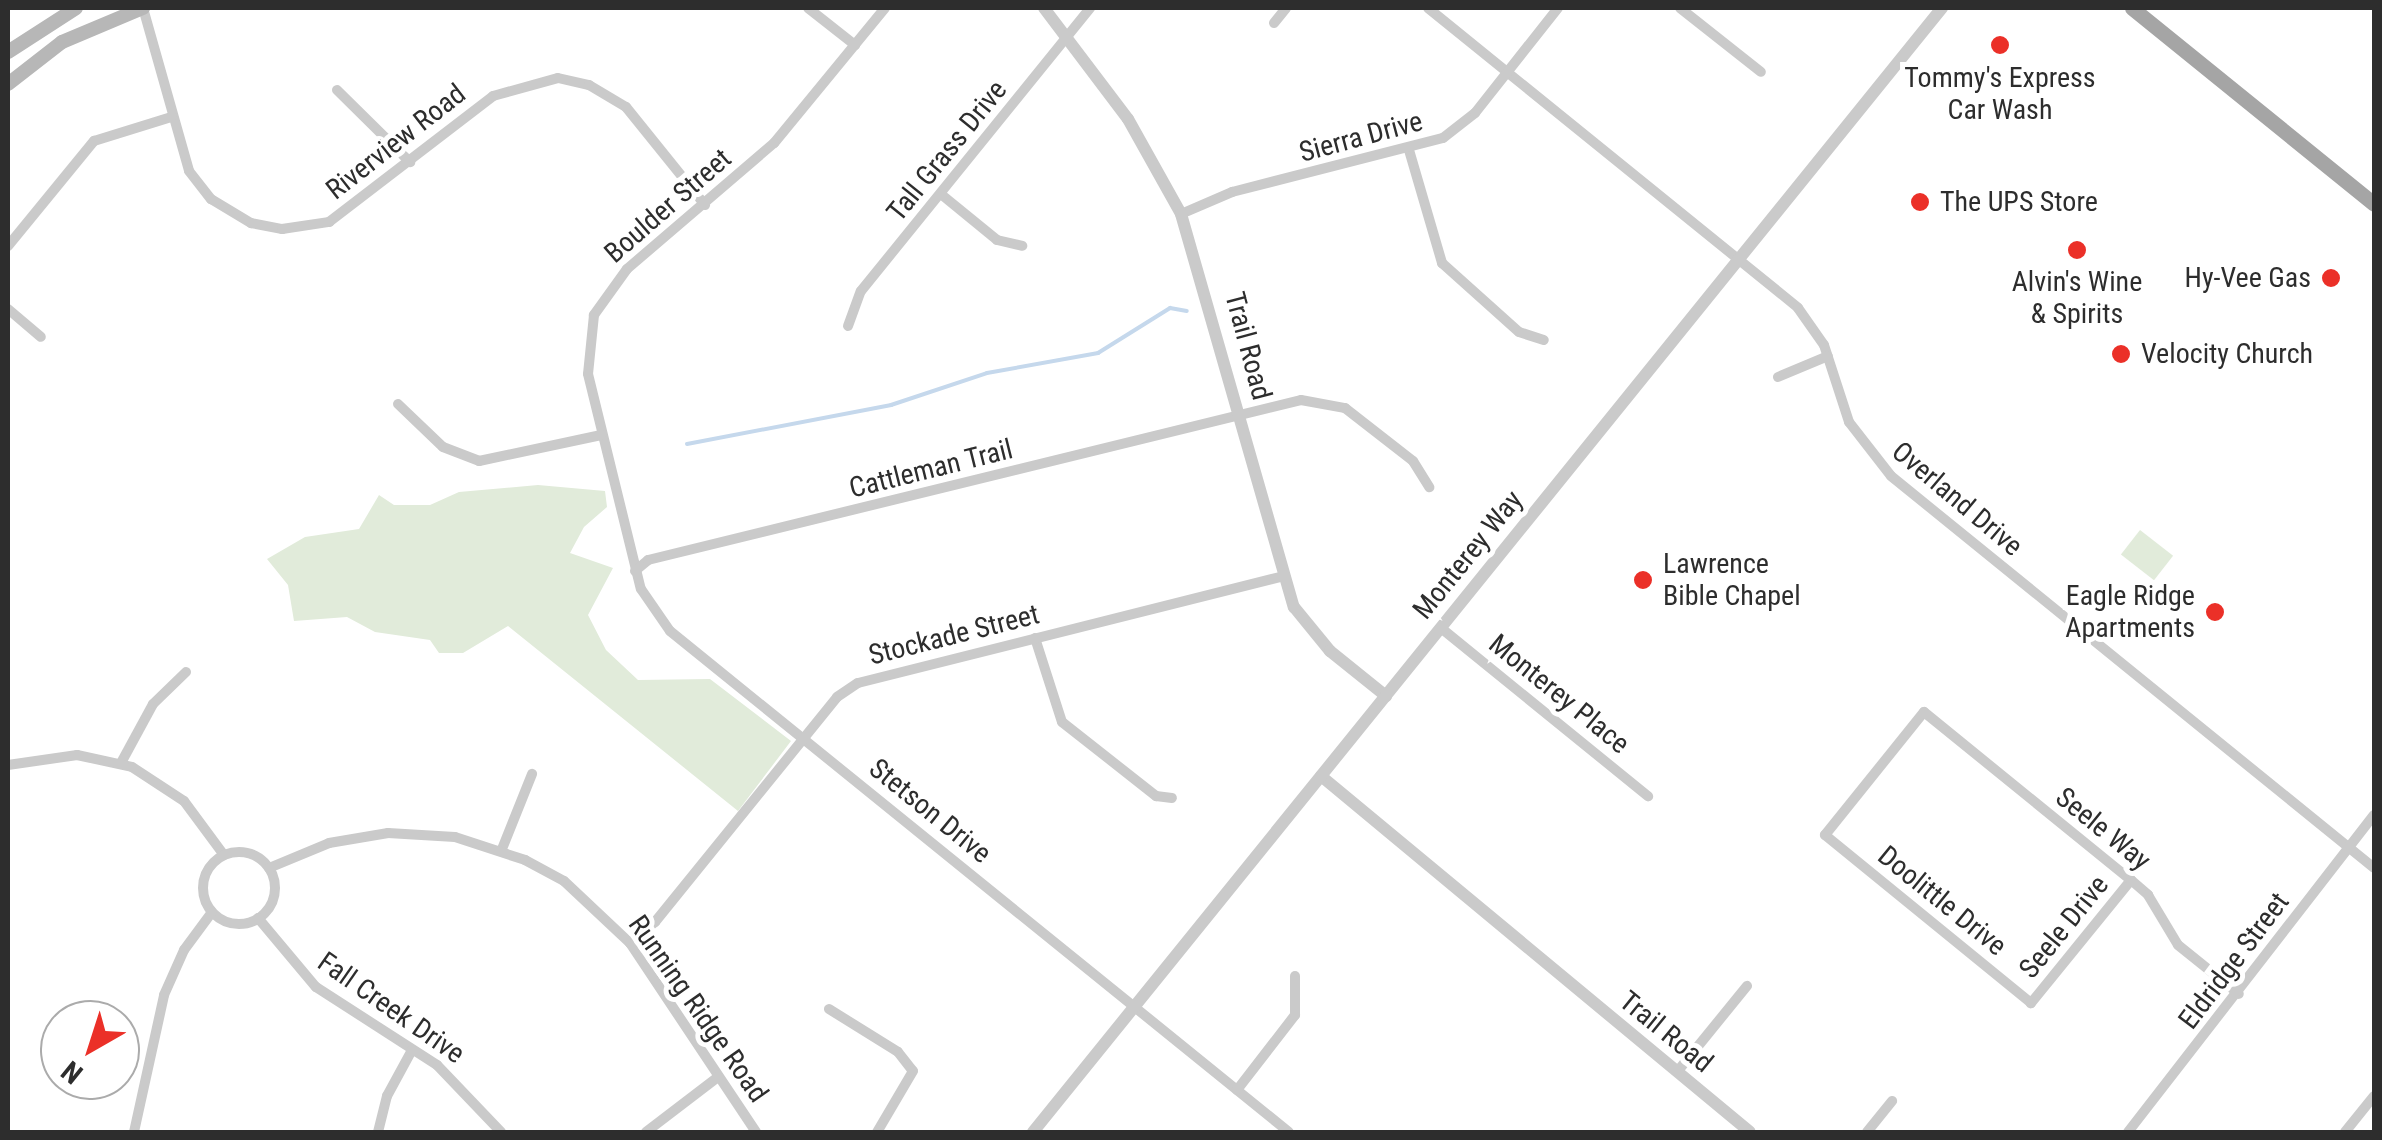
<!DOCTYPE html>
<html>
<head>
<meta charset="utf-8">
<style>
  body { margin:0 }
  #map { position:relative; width:2382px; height:1140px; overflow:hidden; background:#fff; font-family:"Roboto Condensed",sans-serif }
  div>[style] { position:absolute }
  .green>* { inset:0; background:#e1ebda; transform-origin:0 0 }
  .stream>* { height:4px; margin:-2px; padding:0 2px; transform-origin:2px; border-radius:2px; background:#c5d8ec }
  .minor>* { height:10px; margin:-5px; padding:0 5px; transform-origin:5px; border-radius:5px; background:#cacaca }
  .minor>.ring { margin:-5px; padding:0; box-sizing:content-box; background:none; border:10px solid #cacaca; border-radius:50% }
  .tertiary>* { height:12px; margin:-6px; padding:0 6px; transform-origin:6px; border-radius:6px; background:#cacaca }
  .secondary>* { height:14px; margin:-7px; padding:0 7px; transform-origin:7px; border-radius:7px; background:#b7b7b7 }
  .primary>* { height:15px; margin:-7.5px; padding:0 7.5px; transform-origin:7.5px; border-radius:7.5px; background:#a5a5a5 }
  .dots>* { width:28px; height:28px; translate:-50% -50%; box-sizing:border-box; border:5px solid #fff; border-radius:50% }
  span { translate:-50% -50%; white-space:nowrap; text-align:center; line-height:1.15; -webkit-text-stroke:10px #fff; paint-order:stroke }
  .poi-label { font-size:28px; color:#2d2d2d }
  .left { translate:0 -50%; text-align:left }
  .right { translate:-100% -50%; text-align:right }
  .street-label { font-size:28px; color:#2d2d2d }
  .frame { position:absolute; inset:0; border:10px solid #2d2d2d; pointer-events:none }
  .north { position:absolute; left:40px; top:1000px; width:100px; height:100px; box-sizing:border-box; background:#fff; border:2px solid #ababab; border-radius:50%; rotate:219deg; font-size:28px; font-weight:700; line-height:40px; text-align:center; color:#2d2d2d }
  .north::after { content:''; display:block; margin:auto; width:35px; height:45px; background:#eb3028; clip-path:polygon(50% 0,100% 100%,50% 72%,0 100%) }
</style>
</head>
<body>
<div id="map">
  <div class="green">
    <i style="clip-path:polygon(538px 485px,605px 491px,607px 507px,584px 527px,570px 553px,613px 568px,588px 615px,606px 650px,638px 680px,710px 679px,791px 741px,738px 811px,508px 626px,463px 653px,439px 653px,430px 640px,375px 632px,347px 617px,294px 621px,288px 585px,267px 559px,305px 537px,359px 529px,379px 495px,394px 505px,430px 505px,459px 492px)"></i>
    <i style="left:2140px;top:530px;width:42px;height:31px;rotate:38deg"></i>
  </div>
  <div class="stream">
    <i style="left:2193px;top:8px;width:1px"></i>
    <i style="left:687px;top:444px;width:208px;rotate:-10.8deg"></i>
    <i style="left:891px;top:405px;width:101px;rotate:-18.4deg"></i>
    <i style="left:987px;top:373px;width:113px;rotate:-10.2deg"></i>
    <i style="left:1098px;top:353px;width:85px;rotate:-32deg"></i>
    <i style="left:1170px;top:308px;width:17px;rotate:10deg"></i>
  </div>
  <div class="minor">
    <i style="left:143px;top:8px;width:169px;rotate:74.2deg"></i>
    <i style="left:189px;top:171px;width:36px;rotate:52deg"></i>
    <i style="left:211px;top:199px;width:47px;rotate:31deg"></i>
    <i style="left:251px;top:223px;width:32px;rotate:11deg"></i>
    <i style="left:282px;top:229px;width:48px;rotate:-8.5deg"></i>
    <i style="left:329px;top:222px;width:207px;rotate:-37.5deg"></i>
    <i style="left:493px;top:96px;width:67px;rotate:-15.5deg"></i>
    <i style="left:558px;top:78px;width:32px;rotate:13deg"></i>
    <i style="left:589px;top:85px;width:43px;rotate:30.7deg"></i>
    <i style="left:626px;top:107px;width:126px;rotate:51.1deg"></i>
    <i style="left:808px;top:8px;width:60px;rotate:38.2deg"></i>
    <i style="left:885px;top:8px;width:175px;rotate:129.4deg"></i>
    <i style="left:774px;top:143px;width:194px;rotate:139.4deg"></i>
    <i style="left:627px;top:269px;width:57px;rotate:125.7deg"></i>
    <i style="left:594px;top:315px;width:59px;rotate:95.8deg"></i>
    <i style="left:588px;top:374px;width:221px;rotate:76.2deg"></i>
    <i style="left:641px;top:589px;width:51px;rotate:55.4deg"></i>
    <i style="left:670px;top:631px;width:796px;rotate:38.99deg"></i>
    <i style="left:1428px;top:8px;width:476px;rotate:39deg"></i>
    <i style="left:1798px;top:308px;width:45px;rotate:54.9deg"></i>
    <i style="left:1824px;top:345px;width:81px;rotate:72deg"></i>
    <i style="left:1849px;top:422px;width:68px;rotate:52.1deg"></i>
    <i style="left:1891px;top:476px;width:622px;rotate:39.06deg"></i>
    <i style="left:1680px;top:8px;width:103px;rotate:38.3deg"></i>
    <i style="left:1274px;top:23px;width:19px;rotate:-51deg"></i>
    <i style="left:337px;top:90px;width:103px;rotate:44.6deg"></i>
    <i style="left:1409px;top:150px;width:118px;rotate:73.7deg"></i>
    <i style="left:1442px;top:263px;width:103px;rotate:41.9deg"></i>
    <i style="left:1519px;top:332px;width:26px;rotate:18deg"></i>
    <i style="left:942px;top:195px;width:71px;rotate:39.3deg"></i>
    <i style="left:997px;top:240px;width:26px;rotate:13deg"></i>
    <i style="left:1181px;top:214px;width:56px;rotate:-23.3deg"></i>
    <i style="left:1232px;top:192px;width:218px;rotate:-14.4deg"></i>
    <i style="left:1443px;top:138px;width:41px;rotate:-38deg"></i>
    <i style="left:1475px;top:113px;width:134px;rotate:-51.7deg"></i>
    <i style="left:8px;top:246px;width:136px;rotate:-50.7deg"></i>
    <i style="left:94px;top:141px;width:81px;rotate:-17.3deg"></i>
    <i style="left:8px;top:309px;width:43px;rotate:40.3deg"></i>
    <i style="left:848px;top:326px;width:37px;rotate:-70deg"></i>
    <i style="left:861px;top:291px;width:364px;rotate:-51deg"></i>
    <i style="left:1778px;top:377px;width:54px;rotate:-22.8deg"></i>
    <i style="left:398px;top:404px;width:62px;rotate:43.7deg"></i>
    <i style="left:443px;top:447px;width:39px;rotate:21deg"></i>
    <i style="left:479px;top:461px;width:125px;rotate:-12deg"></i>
    <i style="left:635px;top:571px;width:17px;rotate:-40deg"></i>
    <i style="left:648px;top:560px;width:672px;rotate:-13.77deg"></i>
    <i style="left:1301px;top:400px;width:45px;rotate:10.3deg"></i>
    <i style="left:1345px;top:408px;width:86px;rotate:37.9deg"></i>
    <i style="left:1413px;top:461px;width:31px;rotate:58deg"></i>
    <i style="left:1441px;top:628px;width:267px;rotate:39.1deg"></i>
    <i style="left:1035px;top:638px;width:88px;rotate:72.2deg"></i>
    <i style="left:1062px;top:722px;width:120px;rotate:38.2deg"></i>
    <i style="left:1156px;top:796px;width:16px;rotate:7deg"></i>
    <i style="left:121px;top:763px;width:67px;rotate:-61.5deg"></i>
    <i style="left:153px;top:704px;width:46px;rotate:-44.1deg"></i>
    <i style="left:8px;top:765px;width:70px;rotate:-8.2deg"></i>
    <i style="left:77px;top:755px;width:56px;rotate:12.3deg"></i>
    <i style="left:132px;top:767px;width:62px;rotate:33.2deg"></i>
    <i style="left:184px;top:801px;width:67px;rotate:53.5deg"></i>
    <i style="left:502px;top:849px;width:81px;rotate:-68.2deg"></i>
    <i class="ring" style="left:203px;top:852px;width:62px;height:62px"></i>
    <i style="left:269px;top:868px;width:65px;rotate:-22.6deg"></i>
    <i style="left:329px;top:843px;width:60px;rotate:-9.6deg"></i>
    <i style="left:388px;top:833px;width:67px;rotate:3.4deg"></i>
    <i style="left:455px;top:837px;width:74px;rotate:18.2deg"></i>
    <i style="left:525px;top:860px;width:44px;rotate:28.3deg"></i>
    <i style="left:564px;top:881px;width:91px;rotate:43.2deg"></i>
    <i style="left:630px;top:943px;width:227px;rotate:56.3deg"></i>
    <i style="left:2131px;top:880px;width:159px;rotate:129.1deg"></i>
    <i style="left:2031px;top:1003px;width:266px;rotate:-140.8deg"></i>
    <i style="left:1825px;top:835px;width:158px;rotate:-51.2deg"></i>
    <i style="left:1924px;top:712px;width:267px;rotate:39.1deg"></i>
    <i style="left:2131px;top:880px;width:23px;rotate:41deg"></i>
    <i style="left:2148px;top:895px;width:58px;rotate:59deg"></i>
    <i style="left:2178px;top:945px;width:78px;rotate:38.8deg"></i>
    <i style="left:258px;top:918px;width:90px;rotate:50deg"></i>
    <i style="left:316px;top:987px;width:144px;rotate:32.8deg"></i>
    <i style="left:437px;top:1065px;width:93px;rotate:46.3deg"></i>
    <i style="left:630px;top:943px;width:33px;rotate:-40deg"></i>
    <i style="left:655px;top:922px;width:289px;rotate:-51deg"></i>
    <i style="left:837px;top:697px;width:25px;rotate:-34deg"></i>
    <i style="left:858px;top:683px;width:436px;rotate:-14.1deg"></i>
    <i style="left:829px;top:1009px;width:81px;rotate:31.9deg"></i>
    <i style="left:898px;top:1052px;width:24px;rotate:52deg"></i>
    <i style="left:913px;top:1071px;width:71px;rotate:120.5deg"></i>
    <i style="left:1677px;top:1072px;width:111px;rotate:-50.9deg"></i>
    <i style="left:1237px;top:1090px;width:95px;rotate:-52.3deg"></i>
    <i style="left:1295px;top:1015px;width:39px;rotate:-90deg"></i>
    <i style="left:134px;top:1132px;width:140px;rotate:-77.6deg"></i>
    <i style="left:164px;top:995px;width:49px;rotate:-66deg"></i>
    <i style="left:184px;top:950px;width:47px;rotate:-53.6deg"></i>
    <i style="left:378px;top:1132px;width:37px;rotate:-76deg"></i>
    <i style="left:387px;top:1096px;width:52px;rotate:-61.5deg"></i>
    <i style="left:646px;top:1132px;width:91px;rotate:-37.4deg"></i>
    <i style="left:1867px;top:1132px;width:40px;rotate:-51deg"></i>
    <i style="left:2128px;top:1132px;width:401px;rotate:-52.2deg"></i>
    <i style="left:2345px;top:1132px;width:46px;rotate:-51.1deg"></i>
  </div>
  <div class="tertiary">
    <i style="left:1044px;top:8px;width:139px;rotate:52.9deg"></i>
    <i style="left:1128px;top:119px;width:109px;rotate:60.8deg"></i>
    <i style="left:1181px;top:214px;width:409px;rotate:74deg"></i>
    <i style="left:1294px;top:607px;width:57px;rotate:50.7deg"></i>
    <i style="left:1330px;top:651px;width:72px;rotate:38.8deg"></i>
    <i style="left:1321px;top:776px;width:557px;rotate:39.69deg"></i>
    <i style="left:1033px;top:1132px;width:1446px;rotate:-51.04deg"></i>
  </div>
  <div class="secondary">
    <i style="left:8px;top:52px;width:81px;rotate:-32.9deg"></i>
    <i style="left:8px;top:84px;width:68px;rotate:-37.9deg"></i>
    <i style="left:62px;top:42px;width:88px;rotate:-22.8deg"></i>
  </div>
  <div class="primary">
    <i style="left:2132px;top:8px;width:311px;rotate:39deg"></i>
  </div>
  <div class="dots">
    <i style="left:2000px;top:45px;background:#eb3028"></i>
    <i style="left:1920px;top:202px;background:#eb3028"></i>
    <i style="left:2077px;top:250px;background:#eb3028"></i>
    <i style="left:2331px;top:278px;background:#eb3028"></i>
    <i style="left:2121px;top:354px;background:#eb3028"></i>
    <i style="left:1643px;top:580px;background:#eb3028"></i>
    <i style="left:2215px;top:612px;background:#eb3028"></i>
  </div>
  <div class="poi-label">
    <span style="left:2000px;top:94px">Tommy's Express<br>Car Wash</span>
    <span class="left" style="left:1940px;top:202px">The UPS Store</span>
    <span class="right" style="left:2311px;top:278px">Hy-Vee Gas</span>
    <span style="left:2077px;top:298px">Alvin's Wine<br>&amp; Spirits</span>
    <span class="left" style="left:2141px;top:354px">Velocity Church</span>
    <span class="left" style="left:1663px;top:580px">Lawrence<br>Bible Chapel</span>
    <span class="right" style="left:2195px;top:612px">Eagle Ridge<br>Apartments</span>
  </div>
  <div class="street-label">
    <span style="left:1361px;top:137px;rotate:-15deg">Sierra Drive</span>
    <span style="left:396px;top:142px;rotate:-38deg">Riverview Road</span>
    <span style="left:947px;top:151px;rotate:-51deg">Tall Grass Drive</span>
    <span style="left:668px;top:206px;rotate:-41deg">Boulder Street</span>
    <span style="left:1248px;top:346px;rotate:75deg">Trail Road</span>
    <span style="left:931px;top:469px;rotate:-14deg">Cattleman Trail</span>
    <span style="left:1957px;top:499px;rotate:40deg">Overland Drive</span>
    <span style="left:1468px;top:555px;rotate:-51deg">Monterey Way</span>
    <span style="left:954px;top:635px;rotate:-14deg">Stockade Street</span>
    <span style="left:1559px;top:694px;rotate:39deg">Monterey Place</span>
    <span style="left:930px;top:811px;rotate:39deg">Stetson Drive</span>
    <span style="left:2103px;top:829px;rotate:39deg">Seele Way</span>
    <span style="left:1942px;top:901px;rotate:39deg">Doolittle Drive</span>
    <span style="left:2064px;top:927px;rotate:-51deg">Seele Drive</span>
    <span style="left:2234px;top:961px;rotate:-53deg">Eldridge Street</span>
    <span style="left:391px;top:1008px;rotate:35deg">Fall Creek Drive</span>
    <span style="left:698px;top:1009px;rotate:55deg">Running Ridge Road</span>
    <span style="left:1666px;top:1032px;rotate:39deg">Trail Road</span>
  </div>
  <div class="frame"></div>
  <div class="north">N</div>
</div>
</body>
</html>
